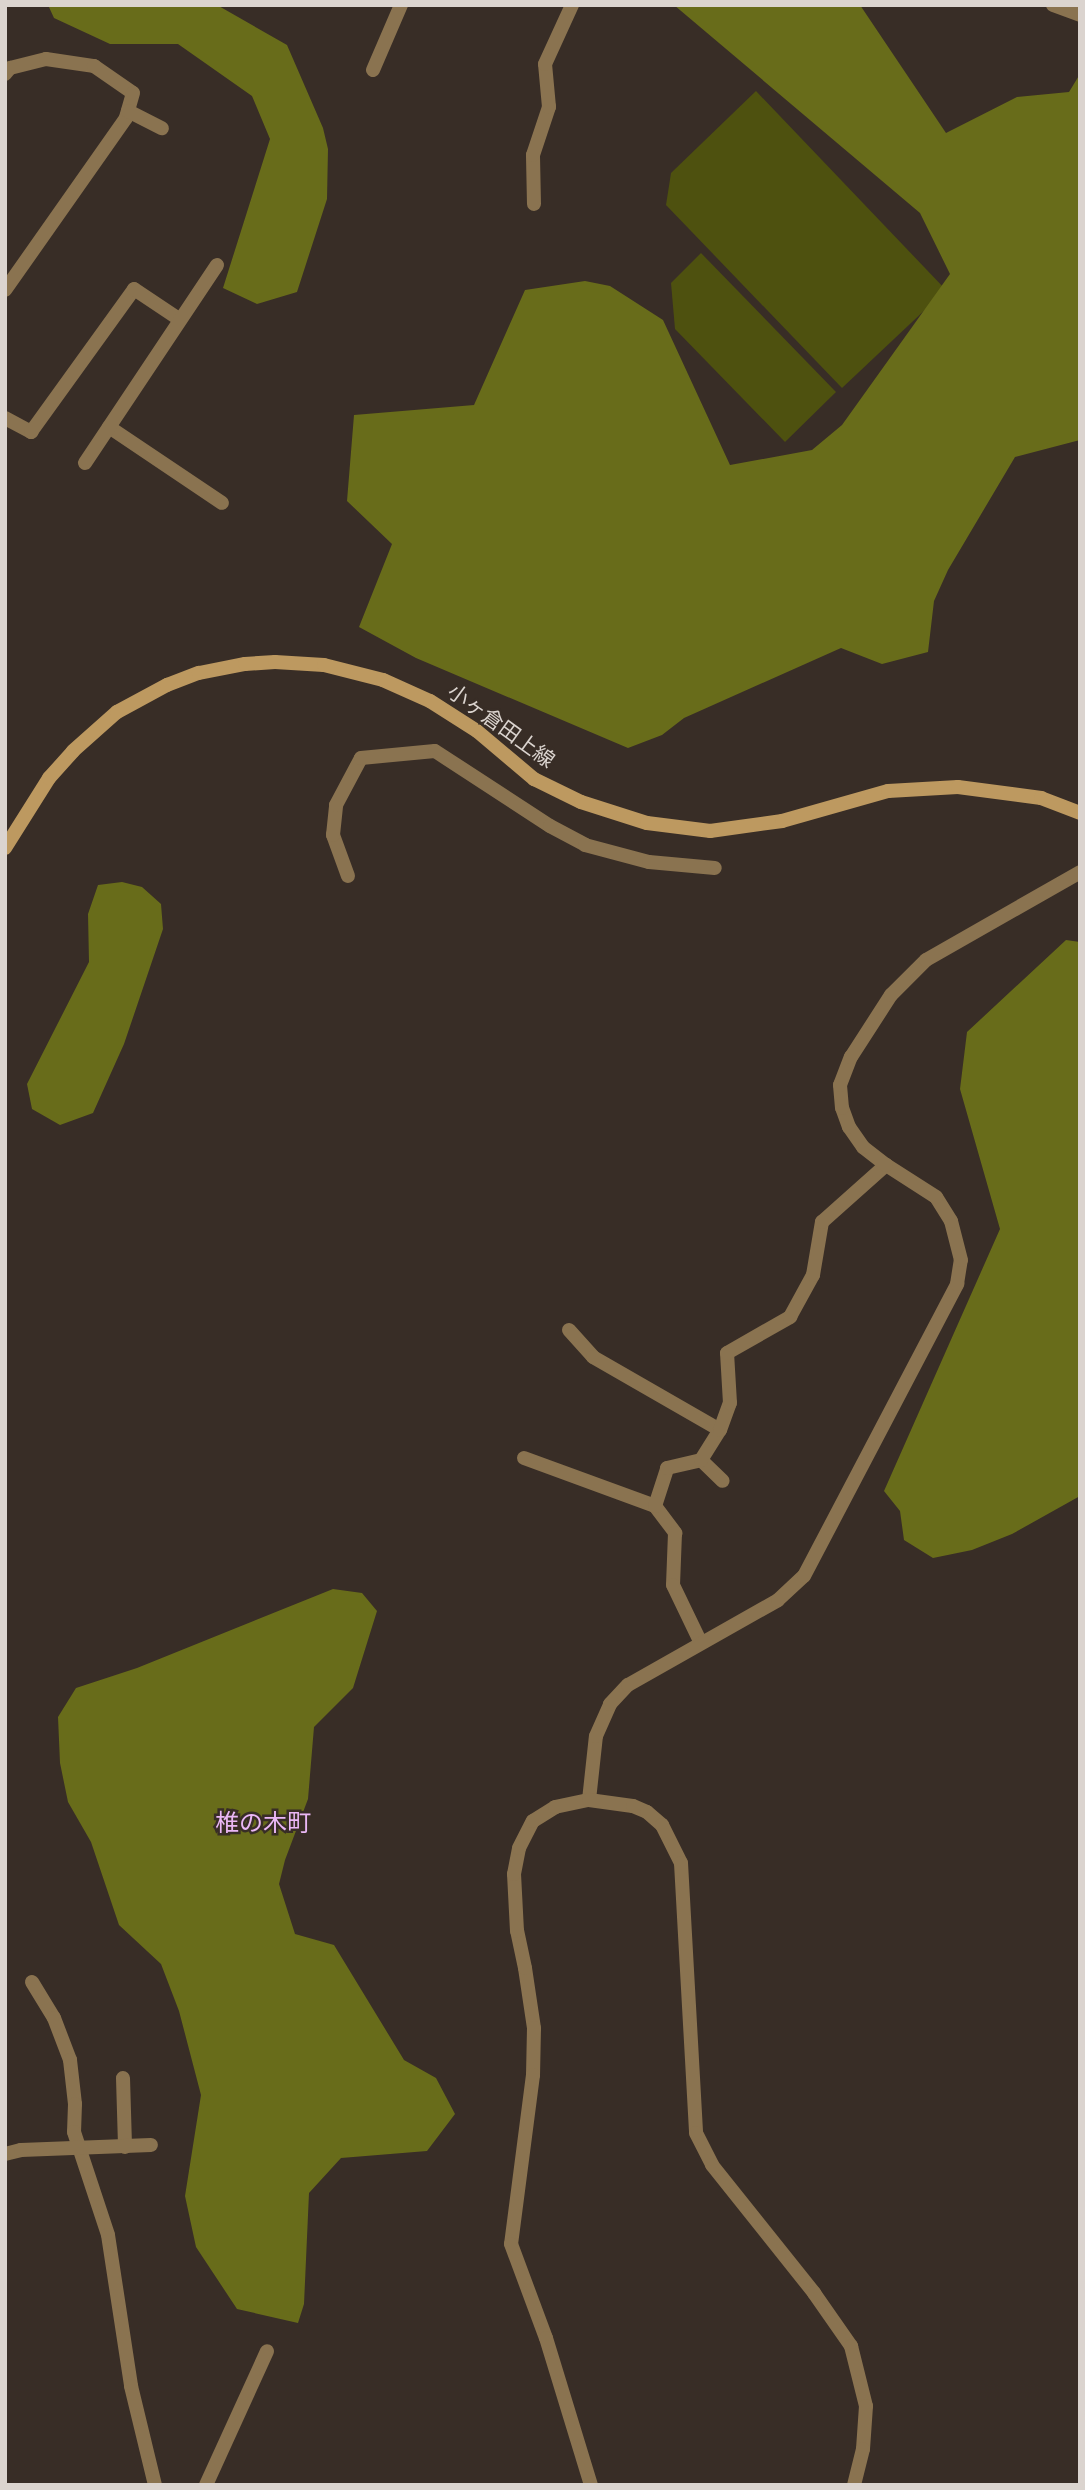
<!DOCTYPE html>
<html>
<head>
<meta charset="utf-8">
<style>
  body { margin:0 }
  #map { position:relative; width:1085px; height:2490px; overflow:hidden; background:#382d26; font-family:"DM Sans","Noto Sans JP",sans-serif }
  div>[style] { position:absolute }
  .green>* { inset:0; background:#4e510f }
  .forest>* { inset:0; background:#686c1a }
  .minor>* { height:14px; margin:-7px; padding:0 7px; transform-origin:7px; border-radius:7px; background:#8a7350 }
  .tertiary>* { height:14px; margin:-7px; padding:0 7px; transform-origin:7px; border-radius:7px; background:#8a7350 }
  .secondary>* { height:14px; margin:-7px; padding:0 7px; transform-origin:7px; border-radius:7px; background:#bd9960 }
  span { translate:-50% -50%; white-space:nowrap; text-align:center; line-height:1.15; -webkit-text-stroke:5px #382d26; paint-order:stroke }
  .street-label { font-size:21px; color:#dbd4cf }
  .quarter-label { font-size:24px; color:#eab7f5 }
  .frame { position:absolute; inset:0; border:7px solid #dbd4cf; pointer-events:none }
</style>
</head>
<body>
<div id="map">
  <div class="green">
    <i style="clip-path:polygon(756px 91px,946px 290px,842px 388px,666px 205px,671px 173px)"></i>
    <i style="clip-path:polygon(701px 253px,836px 392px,785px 442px,675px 329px,671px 283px)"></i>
  </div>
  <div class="forest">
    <i style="clip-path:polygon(48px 5px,217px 5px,287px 45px,323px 128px,328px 149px,327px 199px,297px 292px,257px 304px,223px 288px,270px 139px,252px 96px,178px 44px,110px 44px,54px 18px)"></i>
    <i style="clip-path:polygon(674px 5px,860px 5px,946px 133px,1017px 97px,1069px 92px,1080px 74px,1080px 440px,1015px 457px,948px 570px,934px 601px,928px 652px,882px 664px,841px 648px,684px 718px,662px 735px,628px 748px,416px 658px,359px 627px,392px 544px,347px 501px,354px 415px,474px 405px,525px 290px,585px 281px,610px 286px,663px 320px,730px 465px,812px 450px,842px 425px,950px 274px,920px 213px)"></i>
    <i style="clip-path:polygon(122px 882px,142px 887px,161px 904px,163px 929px,124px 1044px,93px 1113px,60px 1125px,32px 1109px,27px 1084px,89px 962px,88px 914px,98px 885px)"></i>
    <i style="clip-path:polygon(1066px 940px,1080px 942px,1080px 1496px,1012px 1534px,972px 1550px,933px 1558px,904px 1540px,900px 1511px,884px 1491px,1000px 1229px,960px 1089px,967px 1032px)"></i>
    <i style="clip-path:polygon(333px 1589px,362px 1593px,377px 1611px,353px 1688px,314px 1727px,308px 1799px,285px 1860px,279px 1884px,295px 1934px,334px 1945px,404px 2060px,436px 2078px,455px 2114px,427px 2151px,341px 2158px,309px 2193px,304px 2304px,298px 2323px,237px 2309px,196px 2247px,185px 2196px,201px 2095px,179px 2011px,161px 1964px,119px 1925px,91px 1842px,68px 1802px,60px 1763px,58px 1717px,76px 1688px,137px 1668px)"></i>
  </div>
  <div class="minor">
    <i style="left:1053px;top:5px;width:29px;rotate:20deg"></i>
    <i style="left:373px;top:70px;width:71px;rotate:-66.7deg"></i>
    <i style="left:5px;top:74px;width:8px;rotate:-50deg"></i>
    <i style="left:10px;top:68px;width:37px;rotate:-14deg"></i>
    <i style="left:46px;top:59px;width:49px;rotate:8.3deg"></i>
    <i style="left:94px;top:66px;width:47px;rotate:34.7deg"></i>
    <i style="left:133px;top:93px;width:26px;rotate:106deg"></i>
    <i style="left:126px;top:118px;width:210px;rotate:125.1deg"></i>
    <i style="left:128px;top:111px;width:38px;rotate:27deg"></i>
    <i style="left:534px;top:204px;width:49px;rotate:-91.2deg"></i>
    <i style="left:533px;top:155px;width:51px;rotate:-71.6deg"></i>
    <i style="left:549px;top:107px;width:43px;rotate:-95.3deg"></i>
    <i style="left:545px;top:64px;width:65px;rotate:-65.4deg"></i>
    <i style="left:5px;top:418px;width:30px;rotate:28deg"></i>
    <i style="left:31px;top:432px;width:176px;rotate:-54.2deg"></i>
    <i style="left:134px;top:289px;width:54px;rotate:33.7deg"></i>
    <i style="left:109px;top:427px;width:136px;rotate:33.9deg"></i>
    <i style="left:85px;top:463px;width:238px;rotate:-56.3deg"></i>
    <i style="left:348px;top:876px;width:44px;rotate:-110.1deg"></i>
    <i style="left:333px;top:835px;width:30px;rotate:-84deg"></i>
    <i style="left:336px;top:805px;width:53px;rotate:-62deg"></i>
    <i style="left:361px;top:758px;width:74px;rotate:-5.4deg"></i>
    <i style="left:435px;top:751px;width:137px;rotate:33.1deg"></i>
    <i style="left:550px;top:826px;width:40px;rotate:28deg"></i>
    <i style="left:585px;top:845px;width:66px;rotate:14.9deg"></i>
    <i style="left:649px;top:862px;width:66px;rotate:5.2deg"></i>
    <i style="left:569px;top:1330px;width:36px;rotate:48deg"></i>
    <i style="left:593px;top:1357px;width:146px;rotate:29.9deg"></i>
    <i style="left:524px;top:1458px;width:140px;rotate:20.1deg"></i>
    <i style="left:655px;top:1506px;width:34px;rotate:53deg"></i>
    <i style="left:675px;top:1533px;width:52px;rotate:92.2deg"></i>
    <i style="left:673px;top:1585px;width:62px;rotate:64.3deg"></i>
    <i style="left:701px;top:1460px;width:30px;rotate:44deg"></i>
    <i style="left:655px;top:1506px;width:40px;rotate:-72deg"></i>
    <i style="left:667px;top:1468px;width:35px;rotate:-13deg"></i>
    <i style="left:701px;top:1460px;width:36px;rotate:-58deg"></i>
    <i style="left:720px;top:1430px;width:29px;rotate:-70deg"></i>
    <i style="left:730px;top:1403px;width:50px;rotate:-93.4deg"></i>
    <i style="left:727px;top:1353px;width:73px;rotate:-29.7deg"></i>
    <i style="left:790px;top:1317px;width:48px;rotate:-61.3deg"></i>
    <i style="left:813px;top:1275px;width:54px;rotate:-80.4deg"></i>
    <i style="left:822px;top:1222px;width:86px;rotate:-41.7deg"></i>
    <i style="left:589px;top:1800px;width:64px;rotate:-83.8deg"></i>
    <i style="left:596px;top:1736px;width:35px;rotate:-66deg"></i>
    <i style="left:610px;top:1704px;width:26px;rotate:-47deg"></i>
    <i style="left:628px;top:1685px;width:172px;rotate:-29.5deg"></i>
    <i style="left:778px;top:1600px;width:35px;rotate:-43deg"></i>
    <i style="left:804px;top:1576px;width:330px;rotate:-62.3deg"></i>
    <i style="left:957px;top:1284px;width:24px;rotate:-81deg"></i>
    <i style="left:961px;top:1260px;width:40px;rotate:-104.4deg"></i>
    <i style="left:951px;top:1221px;width:28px;rotate:-122deg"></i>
    <i style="left:936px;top:1197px;width:59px;rotate:-147.4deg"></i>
    <i style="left:886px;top:1165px;width:29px;rotate:-142deg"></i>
    <i style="left:863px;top:1147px;width:24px;rotate:-125deg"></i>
    <i style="left:849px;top:1127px;width:20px;rotate:-110deg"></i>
    <i style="left:842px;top:1108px;width:23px;rotate:-95deg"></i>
    <i style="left:840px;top:1085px;width:30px;rotate:-69deg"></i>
    <i style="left:851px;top:1057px;width:74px;rotate:-57.2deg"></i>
    <i style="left:891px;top:995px;width:49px;rotate:-45deg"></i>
    <i style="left:926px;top:960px;width:177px;rotate:-29.7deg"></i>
    <i style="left:525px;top:1968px;width:61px;rotate:81.5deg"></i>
    <i style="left:534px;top:2028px;width:47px;rotate:91.2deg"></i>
    <i style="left:533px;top:2075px;width:170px;rotate:97.4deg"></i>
    <i style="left:511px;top:2244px;width:100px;rotate:69.6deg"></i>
    <i style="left:546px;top:2338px;width:154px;rotate:73deg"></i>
    <i style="left:32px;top:1982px;width:42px;rotate:58.6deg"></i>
    <i style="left:54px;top:2018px;width:45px;rotate:69.1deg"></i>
    <i style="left:70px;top:2060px;width:44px;rotate:83.5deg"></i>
    <i style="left:75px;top:2104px;width:28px;rotate:92deg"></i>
    <i style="left:74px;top:2132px;width:108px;rotate:71.7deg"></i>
    <i style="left:108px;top:2235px;width:153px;rotate:81.3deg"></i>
    <i style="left:131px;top:2386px;width:102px;rotate:76.4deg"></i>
    <i style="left:123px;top:2078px;width:69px;rotate:88.3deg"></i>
    <i style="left:5px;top:2154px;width:16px;rotate:-14deg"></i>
    <i style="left:21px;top:2150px;width:130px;rotate:-2.2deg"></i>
    <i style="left:206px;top:2485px;width:147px;rotate:-65.5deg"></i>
  </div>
  <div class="tertiary">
    <i style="left:525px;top:1968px;width:38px;rotate:-102deg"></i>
    <i style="left:517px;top:1931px;width:57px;rotate:-93deg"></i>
    <i style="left:514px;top:1874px;width:26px;rotate:-79deg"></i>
    <i style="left:519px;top:1848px;width:30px;rotate:-63deg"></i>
    <i style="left:533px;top:1821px;width:26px;rotate:-32deg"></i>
    <i style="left:555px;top:1807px;width:35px;rotate:-12deg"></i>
    <i style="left:589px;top:1800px;width:44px;rotate:7.8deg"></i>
    <i style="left:633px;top:1806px;width:15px;rotate:23deg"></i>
    <i style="left:647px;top:1812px;width:20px;rotate:41deg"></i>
    <i style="left:662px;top:1825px;width:42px;rotate:63.4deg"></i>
    <i style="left:681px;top:1863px;width:270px;rotate:86.8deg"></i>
    <i style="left:696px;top:2133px;width:36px;rotate:63deg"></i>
    <i style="left:712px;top:2165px;width:164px;rotate:51.4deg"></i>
    <i style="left:814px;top:2293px;width:65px;rotate:55.1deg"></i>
    <i style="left:851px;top:2346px;width:62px;rotate:76deg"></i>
    <i style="left:866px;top:2406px;width:43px;rotate:94deg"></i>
    <i style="left:863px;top:2449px;width:37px;rotate:104deg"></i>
  </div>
  <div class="secondary">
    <i style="left:5px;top:848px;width:83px;rotate:-57.8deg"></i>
    <i style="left:49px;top:778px;width:36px;rotate:-48deg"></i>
    <i style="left:73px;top:751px;width:59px;rotate:-41.6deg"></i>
    <i style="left:117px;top:712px;width:57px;rotate:-28.4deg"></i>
    <i style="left:167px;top:685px;width:34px;rotate:-21deg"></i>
    <i style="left:199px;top:673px;width:47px;rotate:-11.1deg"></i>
    <i style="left:245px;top:664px;width:30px;rotate:-4deg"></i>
    <i style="left:275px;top:662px;width:49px;rotate:3.5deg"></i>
    <i style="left:324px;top:665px;width:61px;rotate:14.3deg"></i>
    <i style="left:383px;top:680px;width:51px;rotate:24.1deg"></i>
    <i style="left:430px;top:701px;width:56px;rotate:32.6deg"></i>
    <i style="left:477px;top:731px;width:75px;rotate:40.1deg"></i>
    <i style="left:534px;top:779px;width:52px;rotate:26.1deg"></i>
    <i style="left:581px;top:802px;width:69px;rotate:17.7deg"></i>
    <i style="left:647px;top:823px;width:64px;rotate:7.2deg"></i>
    <i style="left:710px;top:831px;width:73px;rotate:-7.9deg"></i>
    <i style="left:782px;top:821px;width:110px;rotate:-15.8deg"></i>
    <i style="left:888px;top:791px;width:70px;rotate:-3.3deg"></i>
    <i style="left:958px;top:787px;width:84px;rotate:7.5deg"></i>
    <i style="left:1041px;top:798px;width:42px;rotate:21deg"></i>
  </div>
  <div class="street-label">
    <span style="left:501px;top:726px;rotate:36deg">小ヶ倉田上線</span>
  </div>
  <div class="quarter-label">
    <span style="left:263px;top:1823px">椎の木町</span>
  </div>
  <div class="frame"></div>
</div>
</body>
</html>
